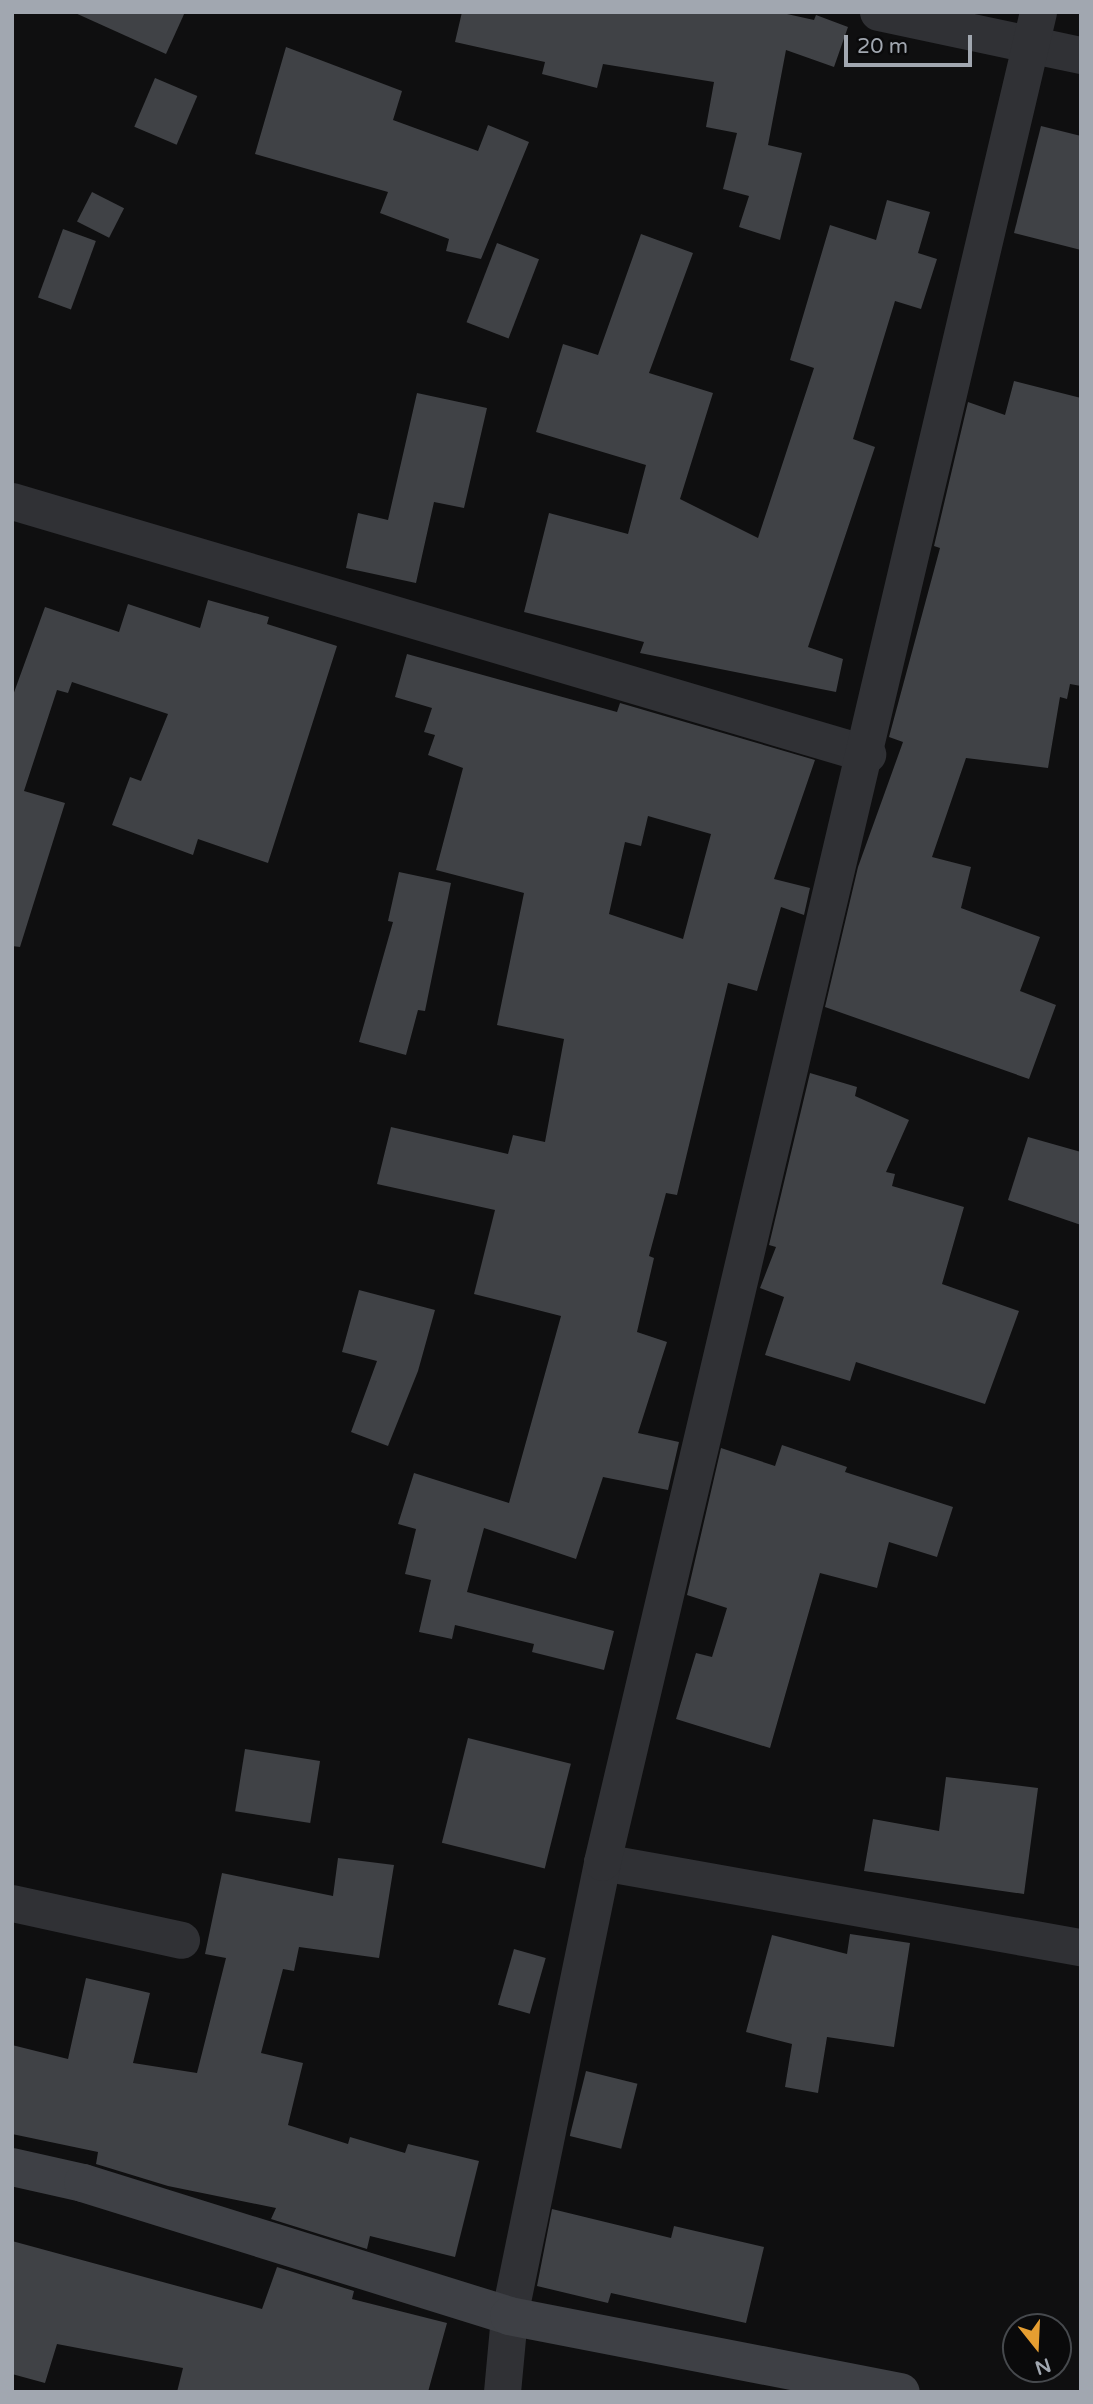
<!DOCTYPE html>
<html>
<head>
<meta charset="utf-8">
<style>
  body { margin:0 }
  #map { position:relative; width:1093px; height:2404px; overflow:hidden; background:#0f0f10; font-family:"Varela Round",sans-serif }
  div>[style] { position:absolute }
  .building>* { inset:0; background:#404246; transform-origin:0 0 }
  .street>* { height:37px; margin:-18.5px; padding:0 18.5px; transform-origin:18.5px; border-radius:18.5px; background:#303135 }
  .secondary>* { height:38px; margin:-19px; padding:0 19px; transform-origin:19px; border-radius:19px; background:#3e4045 }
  span { translate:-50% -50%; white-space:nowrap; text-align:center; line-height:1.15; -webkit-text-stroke:6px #0a0a0b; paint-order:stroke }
  .frame { position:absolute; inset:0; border:14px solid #a1a7b0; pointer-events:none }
  .north { position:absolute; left:1002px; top:2313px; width:70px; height:70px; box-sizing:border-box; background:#0a0a0b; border:2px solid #46494d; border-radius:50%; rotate:162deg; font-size:19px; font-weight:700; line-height:28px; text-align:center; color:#a1a7b0 }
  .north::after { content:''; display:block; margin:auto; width:24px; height:32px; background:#e69e31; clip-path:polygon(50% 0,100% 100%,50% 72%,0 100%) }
  .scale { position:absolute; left:844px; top:35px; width:128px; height:32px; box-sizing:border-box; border:4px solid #a1a7b0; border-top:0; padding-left:9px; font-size:21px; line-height:24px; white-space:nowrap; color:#a1a7b0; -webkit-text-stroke:5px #0a0a0b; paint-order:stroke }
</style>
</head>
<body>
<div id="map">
  <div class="building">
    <i style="clip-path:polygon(73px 12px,185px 12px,166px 54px)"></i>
    <i style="clip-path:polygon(462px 12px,778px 12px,814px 20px,816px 15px,848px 27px,834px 67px,786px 50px,768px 145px,802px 153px,780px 240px,739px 227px,749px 196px,723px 189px,737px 133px,706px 127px,714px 82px,603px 64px,597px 88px,542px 74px,545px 62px,455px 42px)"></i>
    <i style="clip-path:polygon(286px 47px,402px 91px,393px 120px,478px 151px,488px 125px,529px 142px,481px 259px,446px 251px,449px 239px,380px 213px,388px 192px,255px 154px)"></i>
    <i style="left:155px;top:78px;width:46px;height:53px;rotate:23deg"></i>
    <i style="clip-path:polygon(1041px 126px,1081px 136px,1081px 250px,1014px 233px)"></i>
    <i style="left:92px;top:192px;width:36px;height:33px;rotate:27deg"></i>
    <i style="clip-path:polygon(887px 200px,930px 212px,918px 253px,937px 259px,921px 309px,895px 301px,853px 439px,875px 447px,808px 647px,843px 659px,836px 692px,640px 653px,644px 642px,524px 612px,549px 513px,628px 534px,646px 465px,536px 432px,563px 344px,598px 355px,641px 234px,693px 253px,649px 373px,713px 393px,680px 499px,758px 538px,814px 368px,790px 360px,830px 225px,876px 240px)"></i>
    <i style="left:63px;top:229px;width:35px;height:73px;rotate:20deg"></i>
    <i style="left:497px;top:243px;width:45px;height:85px;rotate:21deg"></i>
    <i style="clip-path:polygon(1014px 381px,1081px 398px,1081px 686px,1070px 684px,1067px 699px,1060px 697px,1048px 768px,966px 758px,932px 857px,971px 867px,961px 908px,1040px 937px,1020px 991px,1056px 1005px,1029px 1079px,825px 1007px,858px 867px,903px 742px,889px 737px,940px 548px,934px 546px,968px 402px,1005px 415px)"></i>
    <i style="clip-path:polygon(417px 393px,487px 408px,464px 508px,434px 502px,416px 583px,346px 568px,358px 513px,388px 520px)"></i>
    <i style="clip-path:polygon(208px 600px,269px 617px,267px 624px,337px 646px,268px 863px,198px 839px,193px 855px,112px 825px,130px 777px,141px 781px,168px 714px,72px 682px,68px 693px,57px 690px,24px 791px,65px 803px,20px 947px,12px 946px,12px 698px,45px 607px,119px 632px,128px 604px,200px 628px)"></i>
    <i style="clip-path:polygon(evenodd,407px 654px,617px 712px,620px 703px,815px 760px,774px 879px,810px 888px,804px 915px,781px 907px,757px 991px,728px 983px,677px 1195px,666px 1193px,649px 1256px,654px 1258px,637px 1332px,667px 1342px,638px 1433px,679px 1442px,668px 1490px,603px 1477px,576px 1559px,484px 1528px,467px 1592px,614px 1631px,604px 1670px,532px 1652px,534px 1644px,455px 1625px,452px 1639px,419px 1632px,431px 1580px,405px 1574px,416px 1529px,398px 1524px,414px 1473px,509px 1503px,561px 1316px,474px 1294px,495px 1210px,377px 1184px,391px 1127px,508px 1154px,513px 1135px,545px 1142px,564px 1039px,497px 1025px,524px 893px,436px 870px,463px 768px,428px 755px,435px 735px,424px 732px,432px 708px,395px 697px,407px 654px,648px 816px,711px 834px,683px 939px,609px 914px,625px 842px,641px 846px,648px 816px)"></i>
    <i style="clip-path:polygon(399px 872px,451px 883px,425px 1011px,418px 1010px,406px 1055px,359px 1042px,393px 922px,388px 921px)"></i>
    <i style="clip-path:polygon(810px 1073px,857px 1087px,855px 1096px,909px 1120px,886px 1172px,895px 1174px,892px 1186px,964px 1207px,942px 1284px,1019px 1311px,985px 1404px,856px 1362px,850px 1381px,765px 1355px,784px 1297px,760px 1288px,776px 1247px,769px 1245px)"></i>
    <i style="clip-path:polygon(1028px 1137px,1081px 1152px,1081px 1225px,1008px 1200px)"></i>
    <i style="clip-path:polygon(359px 1290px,435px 1310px,418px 1371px,388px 1446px,351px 1432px,377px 1361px,342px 1352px)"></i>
    <i style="clip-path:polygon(782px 1445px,847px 1467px,845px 1472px,953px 1507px,937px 1557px,889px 1542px,877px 1588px,820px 1573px,770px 1748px,676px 1719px,696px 1653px,712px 1657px,727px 1608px,687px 1595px,721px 1448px,775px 1466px)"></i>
    <i style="left:468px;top:1738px;width:106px;height:108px;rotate:14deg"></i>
    <i style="left:245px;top:1749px;width:76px;height:63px;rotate:9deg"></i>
    <i style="clip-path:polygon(946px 1777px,1038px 1788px,1024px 1894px,864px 1871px,873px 1819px,939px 1831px)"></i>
    <i style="clip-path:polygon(338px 1858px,394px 1865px,379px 1958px,299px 1947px,294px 1971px,283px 1969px,261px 2053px,303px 2063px,288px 2125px,348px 2144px,350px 2137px,405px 2153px,408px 2144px,479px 2161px,455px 2257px,370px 2236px,367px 2249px,271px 2219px,276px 2208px,168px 2186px,96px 2164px,98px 2152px,12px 2134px,12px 2045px,68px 2059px,86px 1978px,150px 1993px,133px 2063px,197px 2073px,226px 1958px,205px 1954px,222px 1873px,333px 1896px)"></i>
    <i style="clip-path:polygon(850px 1934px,910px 1943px,894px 2047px,827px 2037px,818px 2093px,785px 2087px,792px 2044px,746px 2032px,772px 1935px,847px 1954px)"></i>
    <i style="left:514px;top:1949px;width:33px;height:58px;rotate:16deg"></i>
    <i style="left:586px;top:2071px;width:53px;height:67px;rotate:14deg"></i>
    <i style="clip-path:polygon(552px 2209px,671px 2238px,674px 2226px,764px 2247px,746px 2323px,611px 2293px,608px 2303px,537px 2286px)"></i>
    <i style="clip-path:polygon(12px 2241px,262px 2309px,277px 2267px,354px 2291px,352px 2299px,447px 2323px,428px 2392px,177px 2392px,183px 2368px,57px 2344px,45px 2383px,12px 2374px)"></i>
  </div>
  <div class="street">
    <i style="left:878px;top:12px;width:208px;rotate:12deg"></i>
    <i style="left:12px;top:501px;width:892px;rotate:16.48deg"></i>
    <i style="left:602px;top:1862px;width:486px;rotate:10.1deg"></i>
    <i style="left:12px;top:1903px;width:173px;rotate:12.3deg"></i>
    <i style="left:502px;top:2392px;width:76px;rotate:-84.7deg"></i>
    <i style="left:509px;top:2316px;width:463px;rotate:-78.4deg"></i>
    <i style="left:602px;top:1862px;width:1901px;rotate:-76.74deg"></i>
  </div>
  <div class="secondary">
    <i style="left:12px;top:2167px;width:73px;rotate:12.7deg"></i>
    <i style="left:83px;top:2183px;width:446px;rotate:17.3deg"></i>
    <i style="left:509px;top:2316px;width:399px;rotate:11deg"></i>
  </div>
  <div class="frame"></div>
  <div class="north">N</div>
  <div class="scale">20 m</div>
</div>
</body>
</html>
